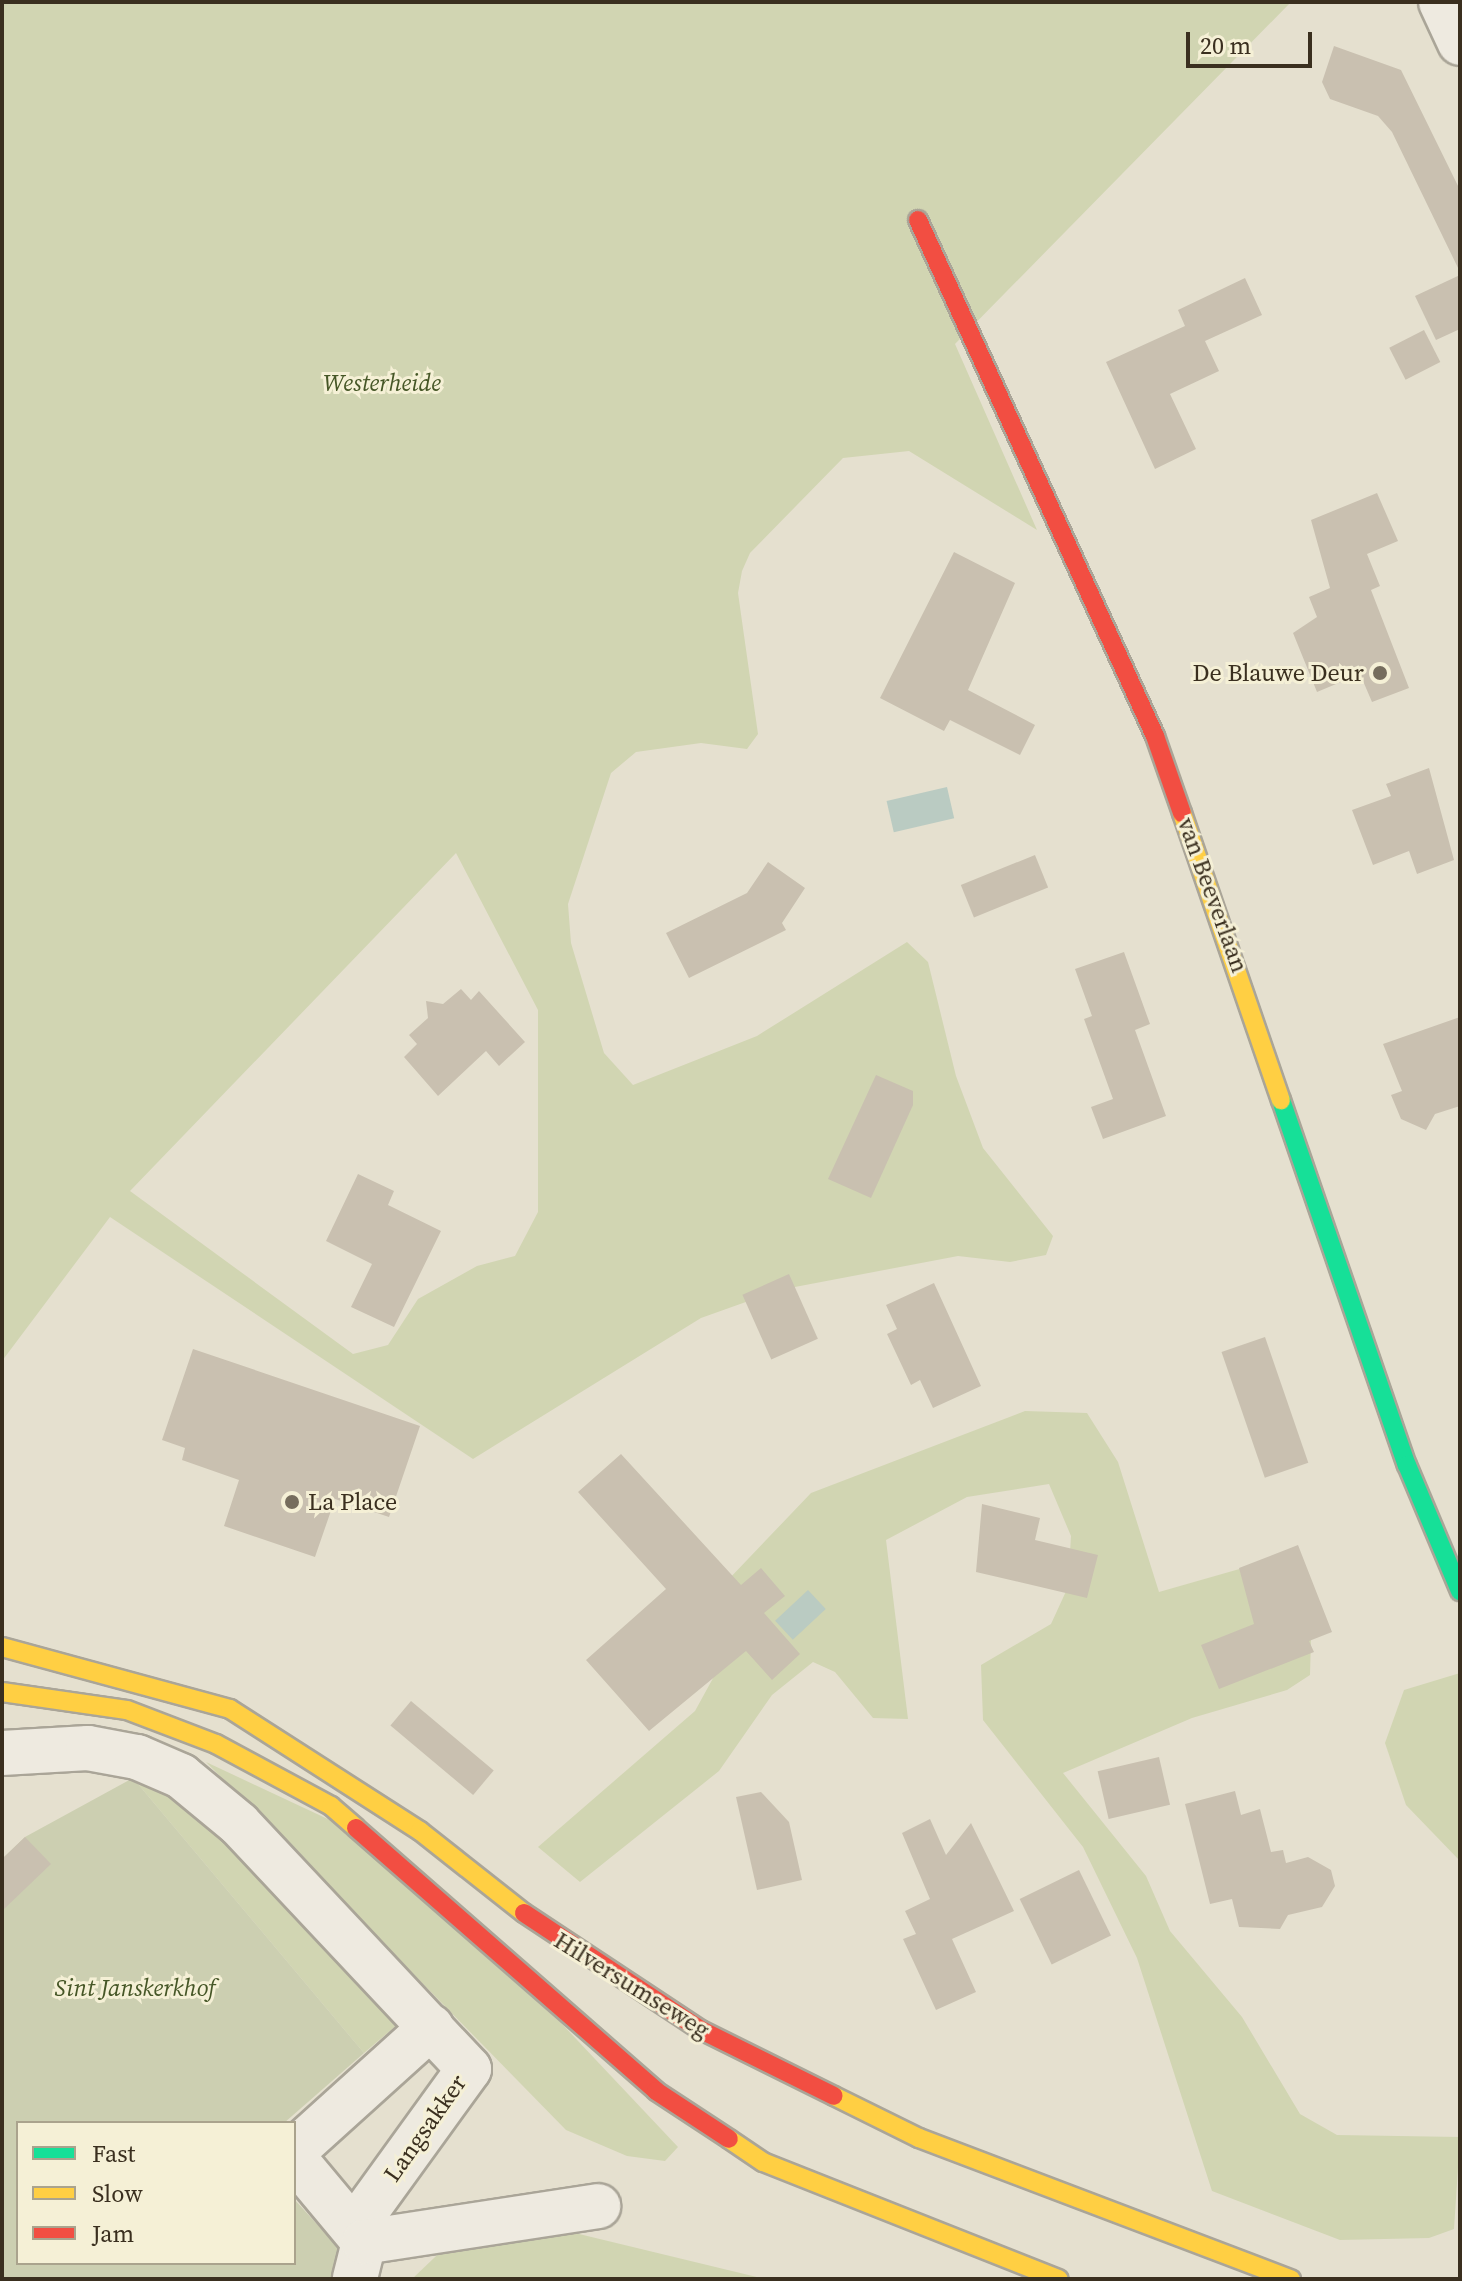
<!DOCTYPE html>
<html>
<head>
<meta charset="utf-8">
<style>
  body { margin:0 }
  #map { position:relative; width:1462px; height:2281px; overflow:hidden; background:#e5e0cf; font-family:"Source Serif 4",serif }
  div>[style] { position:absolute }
  .green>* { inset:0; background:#d1d5b2 }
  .cemetery>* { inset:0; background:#cccfb1 }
  .water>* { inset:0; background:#bacbc2; transform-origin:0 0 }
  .building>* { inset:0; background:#c9c0b0; transform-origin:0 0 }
  .roads { filter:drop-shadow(2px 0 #aaa598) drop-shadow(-2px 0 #aaa598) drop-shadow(0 2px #aaa598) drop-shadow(0 -2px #aaa598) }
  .street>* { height:44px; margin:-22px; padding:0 22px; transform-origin:22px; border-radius:22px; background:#eeeae0 }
  .fast>* { height:18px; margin:-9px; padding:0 9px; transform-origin:9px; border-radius:9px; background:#16e098 }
  .slow>* { height:18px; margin:-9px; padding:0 9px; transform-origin:9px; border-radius:9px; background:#ffcf43 }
  .jam>* { height:18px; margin:-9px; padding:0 9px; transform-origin:9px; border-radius:9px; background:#f24e42 }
  .dots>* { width:22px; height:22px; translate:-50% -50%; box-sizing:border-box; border:4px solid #f5f0d6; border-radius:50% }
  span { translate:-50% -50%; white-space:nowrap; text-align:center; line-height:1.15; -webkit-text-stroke:6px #f5f0d6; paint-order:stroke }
  .park-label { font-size:24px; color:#455626; font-style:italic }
  .poi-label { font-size:24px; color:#3a2f1f }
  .right { translate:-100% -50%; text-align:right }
  .left { translate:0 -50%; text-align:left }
  .street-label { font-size:24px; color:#3a2f1f }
  .frame { position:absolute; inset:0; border:4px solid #3a2f1f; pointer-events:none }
  .legend { position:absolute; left:16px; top:2121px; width:280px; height:144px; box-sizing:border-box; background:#f5f0d6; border:2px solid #aaa38d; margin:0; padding:10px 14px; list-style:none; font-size:24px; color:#3a2f1f }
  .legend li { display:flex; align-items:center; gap:16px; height:40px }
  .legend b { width:40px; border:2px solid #aaa38d }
  .scale { position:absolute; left:1186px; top:32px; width:126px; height:36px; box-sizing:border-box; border:4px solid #3a2f1f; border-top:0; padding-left:10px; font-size:24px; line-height:28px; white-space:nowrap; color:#3a2f1f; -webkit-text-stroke:6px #f5f0d6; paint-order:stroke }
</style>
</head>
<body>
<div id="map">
  <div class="green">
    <i style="clip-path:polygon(evenodd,2px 2px,1291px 2px,955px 344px,1037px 530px,909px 451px,843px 458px,750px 553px,742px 571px,738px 593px,758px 734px,747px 749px,701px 743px,636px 752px,611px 773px,568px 904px,571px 943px,604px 1053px,633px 1085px,757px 1036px,907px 942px,928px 962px,956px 1076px,983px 1148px,1053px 1236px,1046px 1255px,1010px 1262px,958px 1256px,779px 1290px,701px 1318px,473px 1459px,110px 1217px,2px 1361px,2px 2px,456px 853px,538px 1010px,538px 1212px,515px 1256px,477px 1266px,418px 1299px,388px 1345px,353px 1354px,130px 1191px,456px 853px)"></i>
    <i style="clip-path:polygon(1025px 1411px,1087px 1413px,1118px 1462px,1159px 1592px,1243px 1568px,1311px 1639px,1310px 1675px,1287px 1690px,1192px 1718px,1063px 1773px,1146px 1876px,1170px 1931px,1242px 2017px,1300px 2114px,1337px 2135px,1460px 2137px,1454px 2229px,1429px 2238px,1340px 2240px,1212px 2191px,1137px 1958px,1083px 1847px,983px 1720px,981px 1665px,1051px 1624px,1068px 1587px,1071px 1536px,1049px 1484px,967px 1497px,886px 1540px,908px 1719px,873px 1718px,835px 1672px,813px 1662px,772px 1695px,719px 1771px,580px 1882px,538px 1847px,695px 1711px,723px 1660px,727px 1581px,811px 1493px)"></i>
    <i style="clip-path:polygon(1460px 1673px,1460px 1861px,1406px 1805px,1385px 1743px,1404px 1690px)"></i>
    <i style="clip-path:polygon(206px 1762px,332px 1821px,562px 2024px,678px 2147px,665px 2161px,627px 2156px,566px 2130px)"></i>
    <i style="clip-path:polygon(133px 1778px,170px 1791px,244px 1859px,398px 2024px,364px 2053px)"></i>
    <i style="clip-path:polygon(546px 2226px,765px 2279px,412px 2279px,456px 2237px)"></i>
  </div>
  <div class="cemetery">
    <i style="clip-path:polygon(133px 1778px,364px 2053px,284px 2123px,18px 2123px,18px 2263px,294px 2263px,294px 2199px,346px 2256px,346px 2279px,2px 2279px,2px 1859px,25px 1837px)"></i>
  </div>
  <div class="water">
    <i style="left:947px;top:787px;width:32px;height:62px;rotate:77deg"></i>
    <i style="left:808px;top:1590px;width:26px;height:45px;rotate:47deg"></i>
  </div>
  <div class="building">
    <i style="clip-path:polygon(1334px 46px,1401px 70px,1460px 190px,1460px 272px,1392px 132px,1378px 116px,1330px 99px,1322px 82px)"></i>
    <i style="clip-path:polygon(1460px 275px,1460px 329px,1436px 340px,1415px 296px)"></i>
    <i style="clip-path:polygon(1245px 278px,1262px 315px,1205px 341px,1219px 371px,1170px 394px,1196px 449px,1155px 469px,1106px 362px,1185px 326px,1178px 310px)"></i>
    <i style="left:1424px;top:330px;width:36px;height:39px;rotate:63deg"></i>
    <i style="clip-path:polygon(1377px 493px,1398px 541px,1367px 554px,1380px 586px,1371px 590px,1409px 688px,1372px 702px,1360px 674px,1317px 692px,1293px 633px,1317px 617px,1309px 597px,1330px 588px,1311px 520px)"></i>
    <i style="clip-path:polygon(954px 552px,1015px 583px,968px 690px,1035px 725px,1020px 755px,950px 720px,944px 731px,880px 698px)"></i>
    <i style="clip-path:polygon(1429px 768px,1454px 860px,1417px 874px,1409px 851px,1373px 865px,1352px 810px,1391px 796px,1386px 784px)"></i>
    <i style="left:1035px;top:855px;width:35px;height:80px;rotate:68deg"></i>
    <i style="clip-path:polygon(768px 862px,805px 888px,782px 923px,786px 930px,689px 978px,666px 933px,747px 893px)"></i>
    <i style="clip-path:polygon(1124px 952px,1150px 1024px,1135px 1030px,1166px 1116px,1103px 1139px,1091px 1107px,1113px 1099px,1084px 1019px,1092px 1016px,1075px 969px)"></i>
    <i style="clip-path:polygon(461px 989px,471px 1000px,479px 991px,525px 1042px,499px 1066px,486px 1051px,438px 1096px,404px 1057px,417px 1044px,409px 1035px,428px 1018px,426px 1001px,443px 1004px)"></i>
    <i style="clip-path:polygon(1460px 1017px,1460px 1106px,1435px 1114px,1426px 1130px,1401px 1119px,1391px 1095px,1402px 1091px,1383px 1044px)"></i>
    <i style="clip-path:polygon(876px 1075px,913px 1091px,913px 1105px,871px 1198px,828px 1179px)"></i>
    <i style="clip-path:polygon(358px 1174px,394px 1191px,388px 1205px,441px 1231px,394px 1327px,351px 1307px,372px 1264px,326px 1241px)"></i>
    <i style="left:789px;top:1274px;width:71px;height:51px;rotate:66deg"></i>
    <i style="clip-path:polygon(934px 1283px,981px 1386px,933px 1408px,920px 1380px,911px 1385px,887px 1334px,897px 1329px,886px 1305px)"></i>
    <i style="left:1265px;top:1337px;width:133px;height:46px;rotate:71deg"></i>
    <i style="clip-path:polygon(193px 1349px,420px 1426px,389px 1517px,335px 1499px,315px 1557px,224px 1526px,239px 1480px,182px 1460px,185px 1448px,162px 1440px)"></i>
    <i style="clip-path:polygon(621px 1454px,741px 1585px,761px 1568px,785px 1596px,764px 1613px,800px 1654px,772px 1680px,746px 1651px,649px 1731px,586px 1660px,666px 1589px,578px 1492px)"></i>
    <i style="clip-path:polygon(982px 1504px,1040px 1518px,1035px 1540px,1098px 1555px,1087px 1598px,976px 1572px)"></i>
    <i style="clip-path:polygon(1298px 1545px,1332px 1632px,1309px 1641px,1314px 1652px,1219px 1689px,1201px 1645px,1254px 1624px,1239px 1568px)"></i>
    <i style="left:411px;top:1701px;width:108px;height:32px;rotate:40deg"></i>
    <i style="left:1159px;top:1757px;width:49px;height:63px;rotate:77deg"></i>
    <i style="clip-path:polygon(1235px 1791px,1241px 1815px,1260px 1809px,1271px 1852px,1283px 1850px,1286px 1863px,1308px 1857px,1331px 1870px,1335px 1886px,1322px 1907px,1288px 1915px,1280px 1929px,1239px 1927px,1232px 1899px,1210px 1904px,1185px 1804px)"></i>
    <i style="clip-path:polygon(761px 1792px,789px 1822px,802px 1880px,757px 1890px,736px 1797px)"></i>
    <i style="clip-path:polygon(930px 1819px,946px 1855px,971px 1823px,1014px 1911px,952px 1939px,976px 1992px,936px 2010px,903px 1939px,916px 1934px,905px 1911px,930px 1899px,902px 1833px)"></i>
    <i style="clip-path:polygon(25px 1837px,51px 1864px,2px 1911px,2px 1859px)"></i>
    <i style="left:1079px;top:1870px;width:73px;height:66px;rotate:64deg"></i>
  </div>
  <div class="roads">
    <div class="street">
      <i style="left:1441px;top:2px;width:45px;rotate:65.1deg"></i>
      <i style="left:2px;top:1753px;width:86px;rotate:-3.3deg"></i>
      <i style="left:88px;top:1748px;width:50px;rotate:10.4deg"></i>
      <i style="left:137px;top:1757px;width:48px;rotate:23.4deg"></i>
      <i style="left:181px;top:1776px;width:75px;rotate:39.6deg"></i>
      <i style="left:239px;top:1824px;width:336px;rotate:46.8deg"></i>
      <i style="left:469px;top:2069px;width:196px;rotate:125.9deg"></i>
      <i style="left:294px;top:2151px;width:185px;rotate:-42.1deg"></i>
      <i style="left:294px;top:2158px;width:109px;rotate:50.2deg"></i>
      <i style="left:364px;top:2242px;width:38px;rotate:104deg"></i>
      <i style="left:364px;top:2242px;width:237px;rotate:-8.7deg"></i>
    </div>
    <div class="fast">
      <i style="left:1281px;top:1100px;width:386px;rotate:71deg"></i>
      <i style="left:1407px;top:1465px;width:137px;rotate:67.2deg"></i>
    </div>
    <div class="slow">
      <i style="left:1182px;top:813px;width:304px;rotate:71deg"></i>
      <i style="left:2px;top:1647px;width:236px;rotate:15.2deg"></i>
      <i style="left:230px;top:1709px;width:226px;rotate:32.7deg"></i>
      <i style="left:420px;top:1831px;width:132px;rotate:38.3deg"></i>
      <i style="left:2px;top:1692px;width:126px;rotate:8.2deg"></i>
      <i style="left:127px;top:1710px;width:95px;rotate:20.9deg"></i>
      <i style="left:216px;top:1744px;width:131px;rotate:28.3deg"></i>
      <i style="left:331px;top:1806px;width:33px;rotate:41deg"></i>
      <i style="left:834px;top:2096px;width:95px;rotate:26.3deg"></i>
      <i style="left:919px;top:2138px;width:398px;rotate:20.8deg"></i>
      <i style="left:729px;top:2139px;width:41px;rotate:34.1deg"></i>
      <i style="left:763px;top:2162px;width:318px;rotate:21.6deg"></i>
    </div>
    <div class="jam">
      <i style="left:918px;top:220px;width:568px;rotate:65.33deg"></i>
      <i style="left:1155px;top:736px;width:82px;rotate:70.7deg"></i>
      <i style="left:356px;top:1828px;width:399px;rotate:41.2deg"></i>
      <i style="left:656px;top:2091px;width:87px;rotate:33.3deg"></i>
      <i style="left:524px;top:1913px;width:212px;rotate:33.5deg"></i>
      <i style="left:701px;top:2030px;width:148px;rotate:26.4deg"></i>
    </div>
  </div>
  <div class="dots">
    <i style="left:1380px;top:673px;background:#766d5d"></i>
    <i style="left:292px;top:1502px;background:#766d5d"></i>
  </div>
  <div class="park-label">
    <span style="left:382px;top:383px">Westerheide</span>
    <span style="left:135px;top:1988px">Sint Janskerkhof</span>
  </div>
  <div class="poi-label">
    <span class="right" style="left:1364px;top:673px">De Blauwe Deur</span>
    <span class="left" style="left:308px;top:1502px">La Place</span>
  </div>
  <div class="street-label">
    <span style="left:1213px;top:895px;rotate:70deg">van Beeverlaan</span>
    <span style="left:632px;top:1985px;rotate:32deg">Hilversumseweg</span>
    <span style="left:425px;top:2128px;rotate:-55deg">Langsakker</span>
  </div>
  <div class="frame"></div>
  <ul class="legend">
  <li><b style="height:10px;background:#16e098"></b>Fast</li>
  <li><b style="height:10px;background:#ffcf43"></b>Slow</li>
  <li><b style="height:10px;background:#f24e42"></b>Jam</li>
  </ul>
  <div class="scale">20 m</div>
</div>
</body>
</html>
